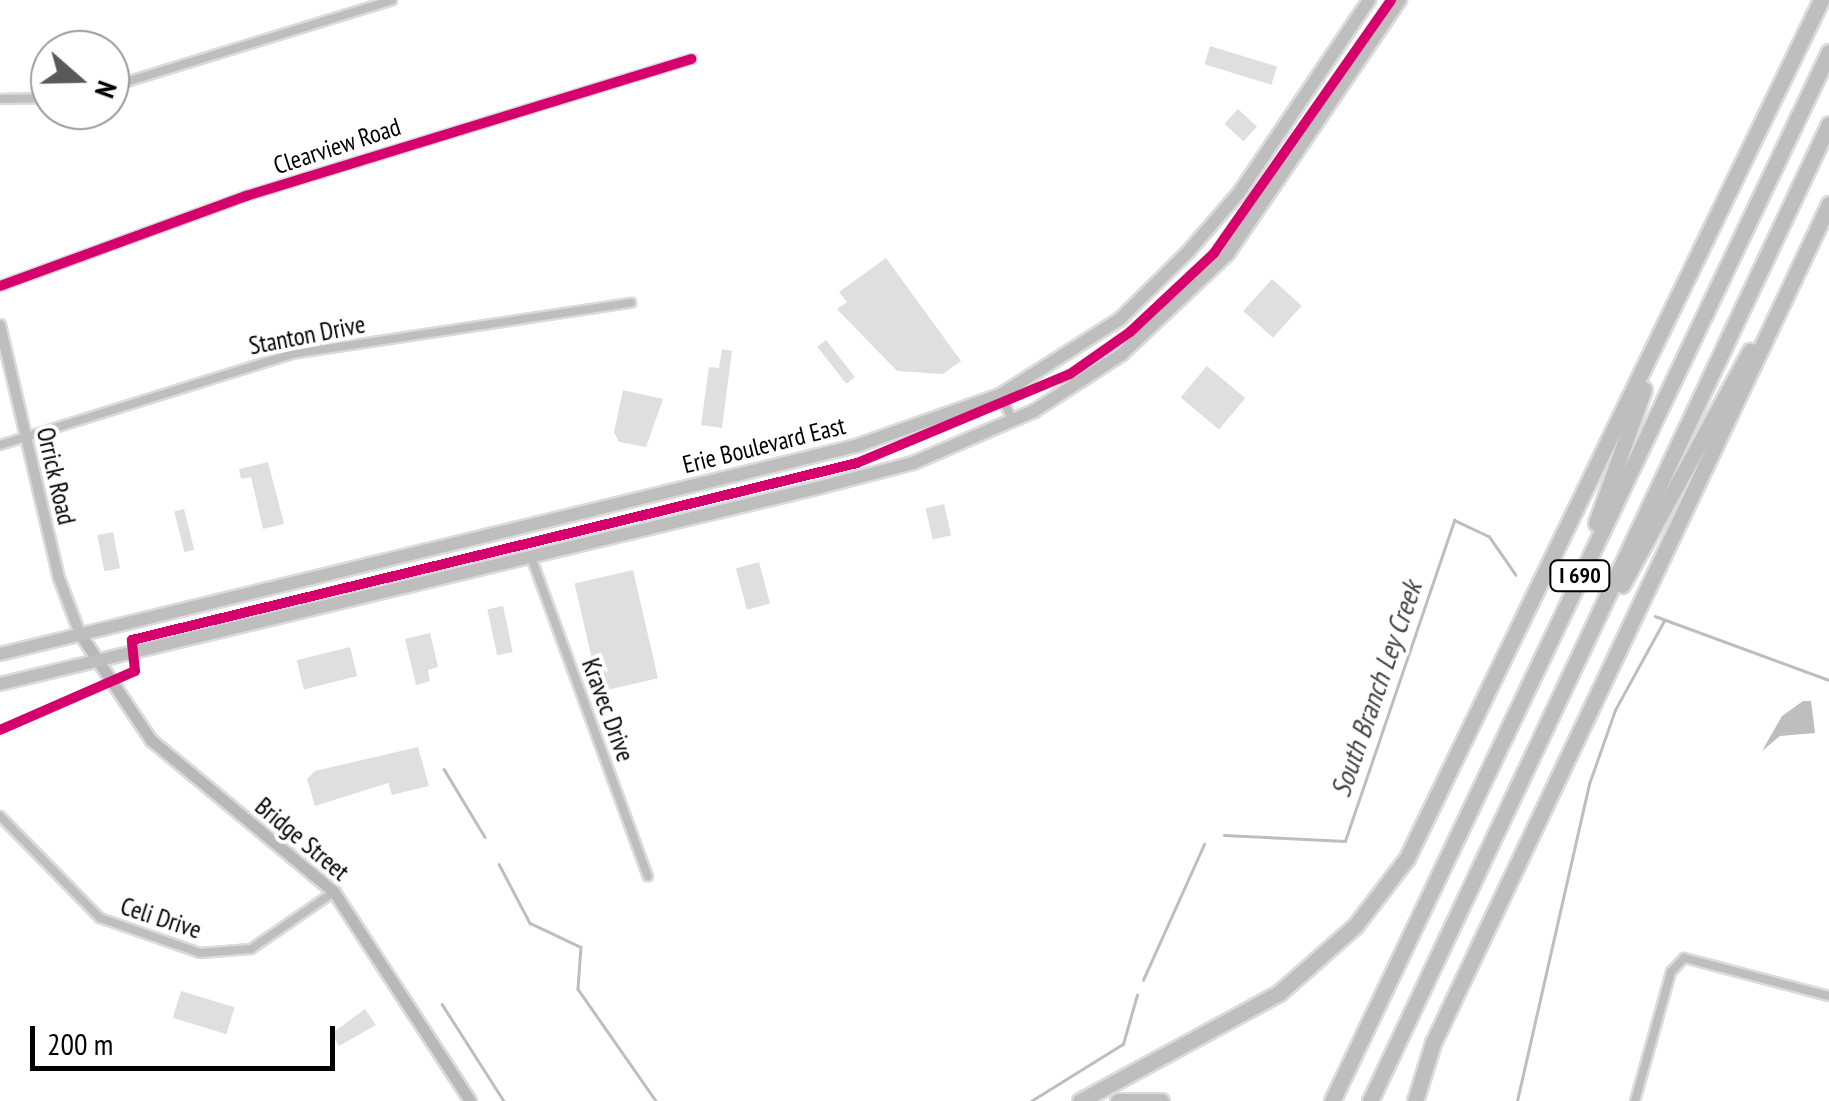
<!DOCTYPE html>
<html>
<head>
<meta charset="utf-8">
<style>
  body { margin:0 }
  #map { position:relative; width:1829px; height:1101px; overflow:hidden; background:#fff; font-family:"PT Sans Narrow",sans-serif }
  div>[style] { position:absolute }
  .water>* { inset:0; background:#bebebe }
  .stream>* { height:2.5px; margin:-1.25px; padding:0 1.25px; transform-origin:1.25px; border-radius:1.25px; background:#bebebe }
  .building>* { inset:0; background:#dfdfdf; transform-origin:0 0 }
  .roads { filter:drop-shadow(2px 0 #dbdbdb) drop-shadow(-2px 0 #dbdbdb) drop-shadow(0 2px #dbdbdb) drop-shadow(0 -2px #dbdbdb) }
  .minor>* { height:8px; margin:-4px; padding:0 4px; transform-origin:4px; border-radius:4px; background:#bebebe }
  .tertiary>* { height:10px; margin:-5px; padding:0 5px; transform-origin:5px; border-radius:5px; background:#bebebe }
  .secondary>* { height:11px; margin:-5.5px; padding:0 5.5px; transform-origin:5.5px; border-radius:5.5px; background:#b8b8b8 }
  .primary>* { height:12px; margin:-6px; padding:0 6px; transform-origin:6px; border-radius:6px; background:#bebebe }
  .motorway>* { height:15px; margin:-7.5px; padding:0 7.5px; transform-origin:7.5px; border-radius:7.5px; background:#bebebe }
  .cycleway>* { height:10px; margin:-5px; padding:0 5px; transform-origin:5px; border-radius:5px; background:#d6006c }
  span { translate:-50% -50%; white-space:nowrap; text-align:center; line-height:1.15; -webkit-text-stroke:8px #fff; paint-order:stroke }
  .shield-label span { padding:2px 8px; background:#fff; border:2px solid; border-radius:8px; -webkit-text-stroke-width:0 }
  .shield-label { font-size:22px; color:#000; font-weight:700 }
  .street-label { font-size:25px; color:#000 }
  .water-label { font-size:28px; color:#434343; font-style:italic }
  .north { position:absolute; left:30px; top:30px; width:100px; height:100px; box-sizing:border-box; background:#fff; border:2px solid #999; border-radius:50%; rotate:110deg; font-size:28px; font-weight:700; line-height:40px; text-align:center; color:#000 }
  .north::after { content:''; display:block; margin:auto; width:35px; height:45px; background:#595959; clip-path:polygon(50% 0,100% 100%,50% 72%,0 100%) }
  .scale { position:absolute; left:30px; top:1026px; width:305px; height:45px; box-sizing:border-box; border:5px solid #000; border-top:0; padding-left:12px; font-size:30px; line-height:35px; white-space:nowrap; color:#000; -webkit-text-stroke:8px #fff; paint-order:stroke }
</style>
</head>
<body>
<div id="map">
  <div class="water">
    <i style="clip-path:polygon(1803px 701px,1811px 701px,1815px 733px,1780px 736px,1762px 751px,1782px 716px)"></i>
  </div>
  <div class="stream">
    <i style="left:1655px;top:616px;width:185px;rotate:20.2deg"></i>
    <i style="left:444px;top:769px;width:79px;rotate:58.9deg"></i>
    <i style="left:1224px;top:835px;width:121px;rotate:2.8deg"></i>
    <i style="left:1345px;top:841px;width:339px;rotate:-71.2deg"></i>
    <i style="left:1454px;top:520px;width:38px;rotate:25deg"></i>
    <i style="left:1489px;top:536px;width:47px;rotate:55.3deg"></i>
    <i style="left:499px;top:864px;width:67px;rotate:62.3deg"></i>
    <i style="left:530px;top:923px;width:56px;rotate:25.2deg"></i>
    <i style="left:581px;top:947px;width:42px;rotate:94.1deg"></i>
    <i style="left:578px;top:989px;width:136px;rotate:55.1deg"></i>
    <i style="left:1143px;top:980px;width:149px;rotate:-65.8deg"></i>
    <i style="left:442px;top:1004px;width:115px;rotate:57.4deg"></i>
    <i style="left:1031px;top:1101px;width:108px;rotate:-31.8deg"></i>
    <i style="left:1123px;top:1044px;width:51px;rotate:-74.1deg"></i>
    <i style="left:1517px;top:1101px;width:325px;rotate:-77.2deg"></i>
    <i style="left:1589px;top:784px;width:78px;rotate:-70.6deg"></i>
    <i style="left:1615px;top:710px;width:102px;rotate:-61.2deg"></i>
  </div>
  <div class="building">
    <i style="left:1210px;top:46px;width:70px;height:19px;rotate:17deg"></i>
    <i style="left:1238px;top:109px;width:26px;height:20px;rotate:43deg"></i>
    <i style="clip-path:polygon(886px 258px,961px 361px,943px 374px,897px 371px,837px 309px,847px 302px,839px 292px)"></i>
    <i style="left:1272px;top:279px;width:40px;height:43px;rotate:42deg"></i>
    <i style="left:826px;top:340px;width:47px;height:11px;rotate:52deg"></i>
    <i style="clip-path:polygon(722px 349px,732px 351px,722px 428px,701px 425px,709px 367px,719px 368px)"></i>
    <i style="left:1207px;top:366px;width:50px;height:41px;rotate:40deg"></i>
    <i style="clip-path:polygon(623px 390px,663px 399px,646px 447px,619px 442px,614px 432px)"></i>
    <i style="clip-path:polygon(268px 462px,284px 524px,263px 529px,251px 477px,241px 479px,239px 469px)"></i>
    <i style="left:944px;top:504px;width:32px;height:19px;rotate:77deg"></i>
    <i style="left:184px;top:509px;width:42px;height:10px;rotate:76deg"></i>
    <i style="left:113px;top:532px;width:37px;height:16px;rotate:79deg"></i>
    <i style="left:759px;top:562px;width:43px;height:24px;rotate:75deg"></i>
    <i style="left:633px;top:570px;width:111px;height:60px;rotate:77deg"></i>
    <i style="left:503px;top:606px;width:47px;height:16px;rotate:78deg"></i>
    <i style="clip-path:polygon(430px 633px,438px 667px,428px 670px,430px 681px,416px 685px,405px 639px)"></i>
    <i style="left:350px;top:647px;width:30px;height:55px;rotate:76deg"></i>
    <i style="clip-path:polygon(418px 747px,429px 786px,392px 795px,388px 783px,315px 806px,307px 779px,315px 771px)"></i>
    <i style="left:181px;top:991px;width:56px;height:28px;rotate:17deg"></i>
    <i style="clip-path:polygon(365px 1009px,376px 1025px,339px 1046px,331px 1034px)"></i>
  </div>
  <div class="roads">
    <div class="minor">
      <i style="left:110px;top:87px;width:295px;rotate:-17.1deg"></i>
      <i style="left:0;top:99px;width:50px;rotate:-1.1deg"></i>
      <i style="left:0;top:286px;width:262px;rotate:-20.1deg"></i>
      <i style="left:246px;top:196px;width:466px;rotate:-17.1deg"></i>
      <i style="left:1000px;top:395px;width:29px;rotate:63deg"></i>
      <i style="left:0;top:445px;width:306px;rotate:-17.3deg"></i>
      <i style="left:292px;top:354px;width:343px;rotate:-8.6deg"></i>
      <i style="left:531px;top:557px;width:340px;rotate:69.9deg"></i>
      <i style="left:0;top:816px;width:143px;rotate:45.6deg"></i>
      <i style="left:100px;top:918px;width:106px;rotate:19.3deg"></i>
      <i style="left:200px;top:953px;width:51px;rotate:-4.5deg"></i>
      <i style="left:251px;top:949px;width:101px;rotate:-34.5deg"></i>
      <i style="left:1635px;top:1101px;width:134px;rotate:-74.4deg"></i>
      <i style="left:1671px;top:972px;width:19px;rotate:-47deg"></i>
      <i style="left:1684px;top:958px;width:150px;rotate:14.7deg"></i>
    </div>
    <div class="tertiary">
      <i style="left:0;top:325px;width:260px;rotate:76.9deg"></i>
      <i style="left:59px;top:578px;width:60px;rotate:69.4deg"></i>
    </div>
    <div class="secondary">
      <i style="left:80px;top:634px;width:128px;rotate:56.2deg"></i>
      <i style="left:151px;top:740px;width:238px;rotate:39.7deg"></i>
      <i style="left:334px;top:892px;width:249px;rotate:56.9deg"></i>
    </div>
    <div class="primary">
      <i style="left:0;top:654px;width:881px;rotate:-13.66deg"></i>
      <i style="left:856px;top:446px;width:153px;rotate:-19.5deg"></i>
      <i style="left:1000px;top:395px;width:142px;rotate:-32.3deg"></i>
      <i style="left:1120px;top:319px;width:95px;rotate:-44.6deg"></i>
      <i style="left:1188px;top:252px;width:78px;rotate:-49.2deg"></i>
      <i style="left:1239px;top:193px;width:233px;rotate:-56deg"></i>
      <i style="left:0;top:684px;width:844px;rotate:-13.49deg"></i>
      <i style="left:821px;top:487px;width:95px;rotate:-14.6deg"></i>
      <i style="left:913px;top:463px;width:132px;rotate:-23.3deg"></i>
      <i style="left:1034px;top:411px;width:105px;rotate:-32.9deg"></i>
      <i style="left:1122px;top:354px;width:146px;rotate:-43.3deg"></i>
      <i style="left:1228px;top:254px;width:307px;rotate:-55.9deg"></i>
    </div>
    <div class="motorway">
      <i style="left:1596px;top:523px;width:142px;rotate:-70.3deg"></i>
      <i style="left:1622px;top:585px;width:267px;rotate:-61.3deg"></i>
      <i style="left:1080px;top:1101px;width:226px;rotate:-28.5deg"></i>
      <i style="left:1279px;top:993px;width:101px;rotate:-41.4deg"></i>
      <i style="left:1355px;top:926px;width:86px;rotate:-52.6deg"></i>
      <i style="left:1407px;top:858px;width:953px;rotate:-64.24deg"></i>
      <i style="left:1118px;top:1101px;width:43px"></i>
      <i style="left:1332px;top:1101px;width:1161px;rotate:-64.65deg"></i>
      <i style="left:1370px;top:1101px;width:1079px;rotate:-64.84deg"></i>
      <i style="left:1415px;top:1101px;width:61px;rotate:-72.8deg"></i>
      <i style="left:1433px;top:1043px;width:928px;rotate:-64.73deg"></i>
    </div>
  </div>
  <div class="cycleway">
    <i style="left:0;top:286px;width:262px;rotate:-20.1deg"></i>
    <i style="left:246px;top:196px;width:466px;rotate:-17.1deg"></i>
    <i style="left:0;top:730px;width:147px;rotate:-23.6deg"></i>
    <i style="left:135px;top:671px;width:31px;rotate:-96deg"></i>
    <i style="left:132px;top:640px;width:746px;rotate:-13.72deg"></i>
    <i style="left:857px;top:463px;width:231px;rotate:-22.7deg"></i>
    <i style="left:1070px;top:374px;width:73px;rotate:-35deg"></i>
    <i style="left:1130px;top:332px;width:115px;rotate:-43.2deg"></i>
    <i style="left:1214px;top:253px;width:309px;rotate:-55deg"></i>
  </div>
  <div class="shield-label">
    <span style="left:1580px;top:576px">I 690</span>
  </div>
  <div class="street-label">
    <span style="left:337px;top:146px;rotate:-18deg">Clearview Road</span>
    <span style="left:307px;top:335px;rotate:-11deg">Stanton Drive</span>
    <span style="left:764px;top:445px;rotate:-14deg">Erie Boulevard East</span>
    <span style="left:56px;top:476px;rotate:77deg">Orrick Road</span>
    <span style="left:608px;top:710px;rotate:70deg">Kravec Drive</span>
    <span style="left:302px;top:839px;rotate:40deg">Bridge Street</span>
    <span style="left:161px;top:918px;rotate:18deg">Celi Drive</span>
  </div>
  <div class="water-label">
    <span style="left:1376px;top:689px;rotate:-71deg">South Branch Ley Creek</span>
  </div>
  <div class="north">N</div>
  <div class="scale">200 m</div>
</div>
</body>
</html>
